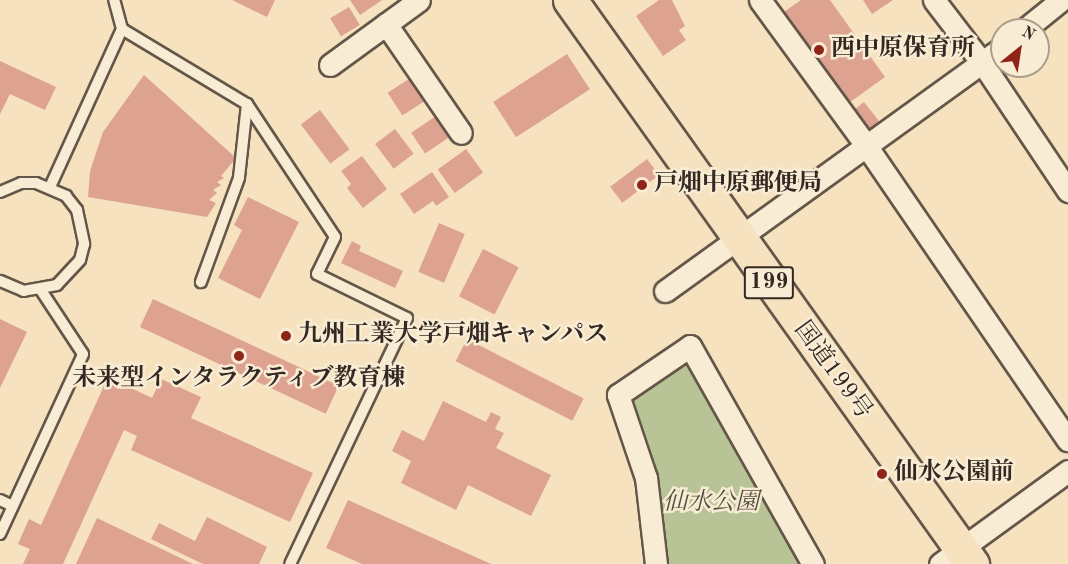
<!DOCTYPE html>
<html>
<head>
<meta charset="utf-8">
<style>
  body { margin:0 }
  #map { position:relative; width:1068px; height:564px; overflow:hidden; background:#f6e2be; font-family:"Old Standard TT","Noto Serif JP",serif }
  div>[style] { position:absolute }
  .green>* { inset:0; background:#b8c495 }
  .building>* { inset:0; background:#dea290; transform-origin:0 0 }
  .roads { filter:drop-shadow(2px 0 #645649) drop-shadow(-2px 0 #645649) drop-shadow(0 2px #645649) drop-shadow(0 -2px #645649) }
  .lane>* { height:10px; margin:-5px; padding:0 5px; transform-origin:5px; border-radius:5px; background:#f9ecd5 }
  .street>* { height:21px; margin:-10.5px; padding:0 10.5px; transform-origin:10.5px; border-radius:10.5px; background:#f9ecd5 }
  .highway>* { height:33px; margin:-16.5px; padding:0 16.5px; transform-origin:16.5px; border-radius:16.5px; background:#f6e2be }
  .dots>* { width:16px; height:16px; translate:-50% -50%; box-sizing:border-box; border:3px solid #f9ecd5; border-radius:50% }
  span { translate:-50% -50%; white-space:nowrap; text-align:center; line-height:1.15; -webkit-text-stroke:5px #f9ecd5; paint-order:stroke }
  .shield-label span { padding:2px 4px; background:#f9ecd5; border:2px solid; border-radius:4px; -webkit-text-stroke-width:0 }
  .shield-label { font-size:22px; color:#342822; font-weight:700 }
  .poi-label { font-size:24px; color:#342822; font-weight:700 }
  .left { translate:0 -50%; text-align:left }
  .street-label { font-size:24px; color:#342822 }
  .park-label { font-size:24px; color:#554f3f; font-style:italic }
  .north { position:absolute; left:990px; top:18px; width:60px; height:60px; box-sizing:border-box; background:#f9ecd5; border:2px solid #aa9e8d; border-radius:50%; rotate:30deg; font-size:16px; font-weight:700; line-height:24px; text-align:center; color:#342822 }
  .north::after { content:''; display:block; margin:auto; width:21px; height:27px; background:#8f2418; clip-path:polygon(50% 0,100% 100%,50% 72%,0 100%) }
</style>
</head>
<body>
<div id="map">
  <div class="green">
    <i style="clip-path:polygon(690px 346px,809px 564px,656px 564px,618px 395px)"></i>
  </div>
  <div class="building">
    <i style="clip-path:polygon(232px 0,275px 0,267px 17px)"></i>
    <i style="clip-path:polygon(350px 0,382px 0,360px 15px)"></i>
    <i style="clip-path:polygon(659px 0,672px 0,685px 26px,679px 30px,686px 40px,663px 56px,636px 16px)"></i>
    <i style="clip-path:polygon(801px 0,830px 0,885px 77px,846px 105px,781px 14px)"></i>
    <i style="clip-path:polygon(863px 0,893px 0,872px 14px)"></i>
    <i style="left:349px;top:7px;width:21px;height:22px;rotate:59deg"></i>
    <i style="left:567px;top:54px;width:42px;height:88px;rotate:57deg"></i>
    <i style="clip-path:polygon(0 61px,56px 87px,45px 110px,10px 94px,0 114px)"></i>
    <i style="clip-path:polygon(144px 75px,236px 158px,221px 176px,224px 178px,217px 182px,221px 185px,213px 190px,217px 193px,209px 200px,216px 203px,207px 217px,88px 197px,90px 171px,103px 132px)"></i>
    <i style="left:412px;top:77px;width:27px;height:29px;rotate:57deg"></i>
    <i style="left:864px;top:102px;width:28px;height:19px;rotate:52deg"></i>
    <i style="left:320px;top:110px;width:49px;height:24px;rotate:53deg"></i>
    <i style="left:436px;top:116px;width:25px;height:30px;rotate:56deg"></i>
    <i style="left:395px;top:129px;width:31px;height:25px;rotate:53deg"></i>
    <i style="left:466px;top:149px;width:29px;height:35px;rotate:54deg"></i>
    <i style="clip-path:polygon(362px 156px,387px 189px,363px 208px,347px 188px,351px 184px,341px 171px)"></i>
    <i style="left:647px;top:159px;width:20px;height:46px;rotate:53deg"></i>
    <i style="clip-path:polygon(432px 172px,449px 197px,436px 206px,433px 201px,414px 214px,400px 194px)"></i>
    <i style="clip-path:polygon(248px 197px,299px 222px,260px 299px,218px 278px,242px 230px,234px 225px)"></i>
    <i style="left:439px;top:223px;width:28px;height:53px;rotate:23deg"></i>
    <i style="clip-path:polygon(352px 241px,361px 246px,359px 251px,403px 271px,395px 288px,341px 263px)"></i>
    <i style="left:483px;top:249px;width:40px;height:53px;rotate:27deg"></i>
    <i style="left:153px;top:299px;width:205px;height:31px;rotate:25deg"></i>
    <i style="clip-path:polygon(0 319px,27px 332px,0 388px)"></i>
    <i style="left:467px;top:339px;width:131px;height:25px;rotate:27deg"></i>
    <i style="clip-path:polygon(108px 377px,152px 398px,161px 379px,201px 397px,191px 418px,313px 473px,290px 522px,131px 450px,137px 436px,124px 430px,63px 564px,23px 564px,30px 549px,18px 544px,29px 519px,41px 525px)"></i>
    <i style="clip-path:polygon(443px 401px,486px 422px,491px 412px,501px 417px,495px 429px,504px 433px,496px 448px,551px 475px,531px 516px,468px 485px,456px 510px,401px 483px,411px 461px,392px 451px,402px 430px,424px 441px)"></i>
    <i style="clip-path:polygon(348px 500px,491px 564px,362px 564px,326px 548px)"></i>
    <i style="clip-path:polygon(207px 517px,267px 547px,259px 564px,203px 564px,151px 539px,159px 523px,195px 541px)"></i>
    <i style="clip-path:polygon(97px 518px,193px 564px,76px 564px)"></i>
  </div>
  <div class="roads">
    <div class="lane">
      <i style="left:122px;top:29px;width:146px;rotate:31deg"></i>
      <i style="left:247px;top:104px;width:74px;rotate:96.2deg"></i>
      <i style="left:239px;top:178px;width:111px;rotate:110.1deg"></i>
      <i style="left:247px;top:104px;width:159px;rotate:56.5deg"></i>
      <i style="left:335px;top:237px;width:41px;rotate:115.9deg"></i>
      <i style="left:317px;top:274px;width:100px;rotate:26.1deg"></i>
      <i style="left:407px;top:318px;width:272px;rotate:115.4deg"></i>
      <i style="left:50px;top:187px;width:174px;rotate:-65.5deg"></i>
      <i style="left:122px;top:29px;width:30px;rotate:-105deg"></i>
      <i style="left:0;top:192px;width:23px;rotate:-23deg"></i>
      <i style="left:21px;top:183px;width:15px"></i>
      <i style="left:36px;top:183px;width:33px;rotate:23deg"></i>
      <i style="left:66px;top:196px;width:18px;rotate:52deg"></i>
      <i style="left:77px;top:210px;width:35px;rotate:78deg"></i>
      <i style="left:84px;top:244px;width:16px;rotate:104deg"></i>
      <i style="left:80px;top:260px;width:34px;rotate:133deg"></i>
      <i style="left:57px;top:285px;width:34px;rotate:170deg"></i>
      <i style="left:24px;top:291px;width:26px;rotate:-157deg"></i>
      <i style="left:0;top:500px;width:14px;rotate:25deg"></i>
      <i style="left:0;top:534px;width:198px;rotate:-65.2deg"></i>
      <i style="left:83px;top:354px;width:77px;rotate:-123.3deg"></i>
    </div>
    <div class="street">
      <i style="left:760px;top:0;width:178px;rotate:53.9deg"></i>
      <i style="left:865px;top:144px;width:359px;rotate:55.6deg"></i>
      <i style="left:934px;top:0;width:81px;rotate:52.6deg"></i>
      <i style="left:983px;top:64px;width:153px;rotate:56.2deg"></i>
      <i style="left:386px;top:24px;width:132px;rotate:55.5deg"></i>
      <i style="left:1024px;top:30px;width:48px;rotate:-39deg"></i>
      <i style="left:330px;top:65px;width:110px;rotate:-36.1deg"></i>
      <i style="left:665px;top:291px;width:415px;rotate:-35.8deg"></i>
      <i style="left:656px;top:564px;width:87px;rotate:-96.6deg"></i>
      <i style="left:646px;top:478px;width:88px;rotate:-108.6deg"></i>
      <i style="left:618px;top:395px;width:87px;rotate:-34.2deg"></i>
      <i style="left:690px;top:346px;width:250px;rotate:60.6deg"></i>
      <i style="left:940px;top:564px;width:158px;rotate:-36deg"></i>
    </div>
    <div class="highway">
      <i style="left:570px;top:0;width:693px;rotate:54.52deg"></i>
    </div>
  </div>
  <div class="dots">
    <i style="left:819px;top:50px;background:#8f2418"></i>
    <i style="left:642px;top:185px;background:#8f2418"></i>
    <i style="left:286px;top:336px;background:#8f2418"></i>
    <i style="left:239px;top:356px;background:#8f2418"></i>
    <i style="left:882px;top:474px;background:#8f2418"></i>
  </div>
  <div class="shield-label">
    <span style="left:769px;top:283px">199</span>
  </div>
  <div class="poi-label">
    <span class="left" style="left:831px;top:50px">西中原保育所</span>
    <span class="left" style="left:654px;top:185px">戸畑中原郵便局</span>
    <span class="left" style="left:298px;top:336px">九州工業大学戸畑キャンパス</span>
    <span style="left:239px;top:380px">未来型インタラクティブ教育棟</span>
    <span class="left" style="left:894px;top:474px">仙水公園前</span>
  </div>
  <div class="street-label">
    <span style="left:832px;top:371px;rotate:54deg">国道199号</span>
  </div>
  <div class="park-label">
    <span style="left:711px;top:504px">仙水公園</span>
  </div>
  <div class="north">N</div>
</div>
</body>
</html>
